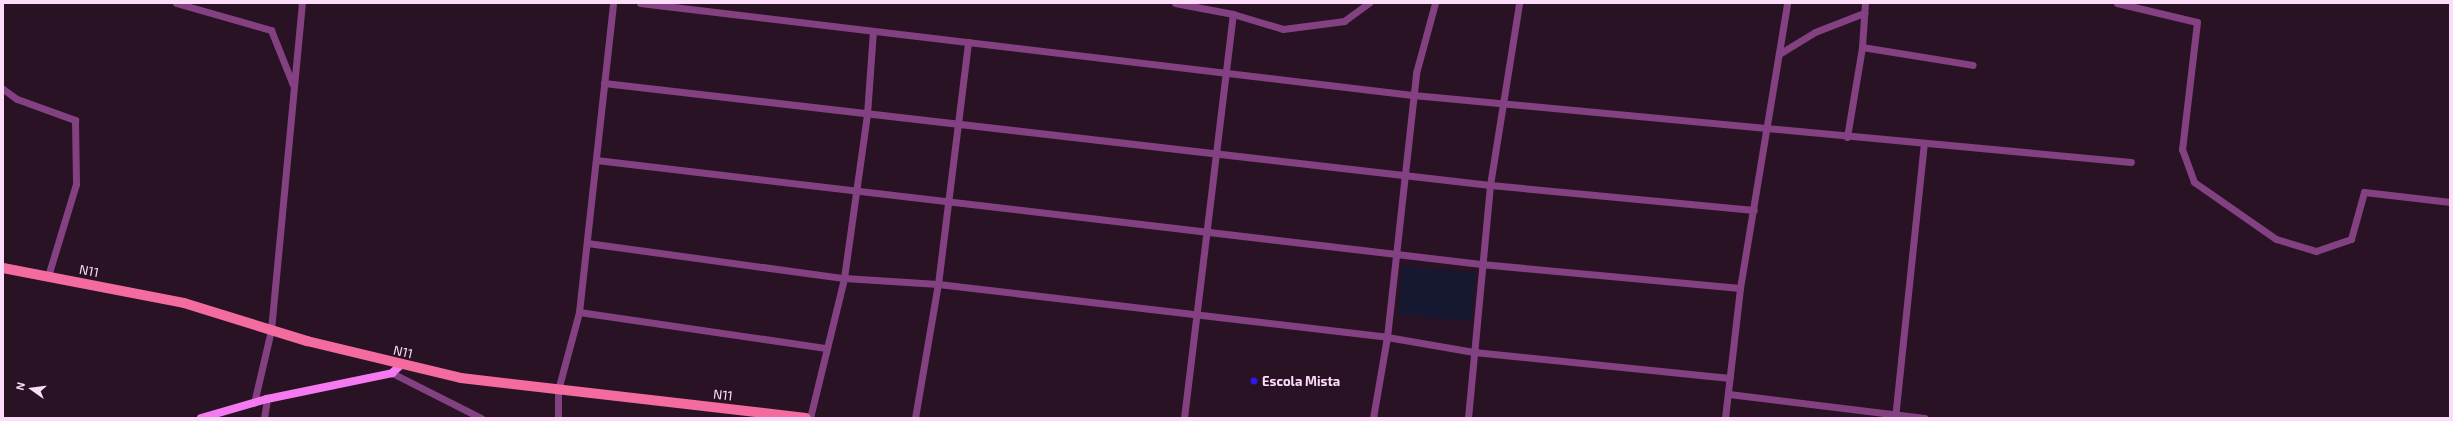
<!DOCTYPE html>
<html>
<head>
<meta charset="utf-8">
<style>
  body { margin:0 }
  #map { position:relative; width:2453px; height:421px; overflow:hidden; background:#281224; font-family:"Exo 2",sans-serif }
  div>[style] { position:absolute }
  .green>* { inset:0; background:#161731; transform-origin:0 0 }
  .minor>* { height:7px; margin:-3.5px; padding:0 3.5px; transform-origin:3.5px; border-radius:3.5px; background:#834181 }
  .secondary>* { height:8px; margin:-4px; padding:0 4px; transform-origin:4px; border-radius:4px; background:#f57af2 }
  .primary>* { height:10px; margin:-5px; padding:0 5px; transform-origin:5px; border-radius:5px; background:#f46c9f }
  .dots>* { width:11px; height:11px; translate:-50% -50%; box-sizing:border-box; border:2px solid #281224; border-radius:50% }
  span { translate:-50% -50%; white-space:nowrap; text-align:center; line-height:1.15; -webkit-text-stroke:3px #281224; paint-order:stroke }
  .street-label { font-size:13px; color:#fcdcf9 }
  .poi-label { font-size:13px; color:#fcdcf9; font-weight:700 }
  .left { translate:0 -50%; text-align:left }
  .frame { position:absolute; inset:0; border:4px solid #fcdcf9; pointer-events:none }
  .north { position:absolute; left:12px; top:369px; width:40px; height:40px; -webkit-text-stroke:3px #281224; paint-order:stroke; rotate:284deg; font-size:11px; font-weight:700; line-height:16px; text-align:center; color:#fcdcf9 }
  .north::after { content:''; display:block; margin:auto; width:14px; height:18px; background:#fcdcf9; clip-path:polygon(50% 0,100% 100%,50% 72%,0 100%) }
</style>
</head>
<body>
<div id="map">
  <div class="green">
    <i style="left:1402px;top:266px;width:74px;height:49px;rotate:5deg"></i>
  </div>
  <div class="minor">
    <i style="left:176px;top:3px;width:99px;rotate:15.9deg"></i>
    <i style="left:271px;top:30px;width:59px;rotate:68.2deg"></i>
    <i style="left:640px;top:3px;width:778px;rotate:6.79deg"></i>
    <i style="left:1413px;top:95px;width:721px;rotate:5.33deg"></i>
    <i style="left:1175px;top:3px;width:59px;rotate:10.7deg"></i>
    <i style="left:1233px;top:14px;width:52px;rotate:16.7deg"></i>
    <i style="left:1283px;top:29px;width:62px;rotate:-7.5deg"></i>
    <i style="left:1344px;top:21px;width:31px;rotate:-36deg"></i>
    <i style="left:2117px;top:3px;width:82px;rotate:13.4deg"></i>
    <i style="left:2197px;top:22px;width:128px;rotate:96.7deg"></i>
    <i style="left:2182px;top:149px;width:35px;rotate:70deg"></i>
    <i style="left:2194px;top:182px;width:100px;rotate:34.8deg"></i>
    <i style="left:2276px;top:239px;width:42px;rotate:16.7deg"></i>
    <i style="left:2316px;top:251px;width:37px;rotate:-19deg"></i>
    <i style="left:2351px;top:239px;width:49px;rotate:-74.5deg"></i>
    <i style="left:2364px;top:192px;width:87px;rotate:6.6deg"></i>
    <i style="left:1862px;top:47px;width:112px;rotate:9.2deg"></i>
    <i style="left:1779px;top:54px;width:42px;rotate:-31.4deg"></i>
    <i style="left:1815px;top:32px;width:53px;rotate:-21.2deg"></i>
    <i style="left:604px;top:83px;width:892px;rotate:6.57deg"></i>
    <i style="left:1490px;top:185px;width:265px;rotate:5.4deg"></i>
    <i style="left:3px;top:89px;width:17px;rotate:36deg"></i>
    <i style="left:17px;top:99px;width:62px;rotate:19.9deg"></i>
    <i style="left:75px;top:120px;width:64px;rotate:89.1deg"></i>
    <i style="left:76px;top:184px;width:96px;rotate:106.9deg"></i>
    <i style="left:1847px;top:137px;width:91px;rotate:-80.5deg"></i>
    <i style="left:1862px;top:47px;width:44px;rotate:-86.1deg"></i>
    <i style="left:596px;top:160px;width:891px;rotate:6.7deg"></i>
    <i style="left:1481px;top:264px;width:260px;rotate:5.3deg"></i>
    <i style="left:587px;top:243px;width:259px;rotate:7.8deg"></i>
    <i style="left:844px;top:278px;width:94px;rotate:3.7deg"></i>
    <i style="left:938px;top:284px;width:452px;rotate:6.7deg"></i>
    <i style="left:1387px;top:337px;width:88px;rotate:9.8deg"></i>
    <i style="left:1474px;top:352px;width:257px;rotate:5.8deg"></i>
    <i style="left:579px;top:312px;width:250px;rotate:8.3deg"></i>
    <i style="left:392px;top:373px;width:100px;rotate:26.8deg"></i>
    <i style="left:1729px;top:394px;width:197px;rotate:7deg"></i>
    <i style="left:254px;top:403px;width:75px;rotate:-76.9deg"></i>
    <i style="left:271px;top:330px;width:328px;rotate:-84.6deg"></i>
    <i style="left:264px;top:418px;width:19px;rotate:-81deg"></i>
    <i style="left:558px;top:418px;width:28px;rotate:-90deg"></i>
    <i style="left:558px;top:390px;width:81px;rotate:-74.9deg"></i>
    <i style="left:579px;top:312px;width:311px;rotate:-83.7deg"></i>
    <i style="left:810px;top:418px;width:144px;rotate:-76.3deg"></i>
    <i style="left:844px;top:278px;width:166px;rotate:-82deg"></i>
    <i style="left:867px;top:114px;width:83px;rotate:-85.9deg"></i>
    <i style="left:915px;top:418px;width:136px;rotate:-80.3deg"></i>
    <i style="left:938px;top:284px;width:244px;rotate:-82.9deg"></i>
    <i style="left:1184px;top:418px;width:407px;rotate:-83.1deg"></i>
    <i style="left:1373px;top:418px;width:82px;rotate:-80.2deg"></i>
    <i style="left:1387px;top:337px;width:266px;rotate:-83.7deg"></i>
    <i style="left:1416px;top:73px;width:73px;rotate:-74.8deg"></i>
    <i style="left:1468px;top:418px;width:234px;rotate:-84.6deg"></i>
    <i style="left:1490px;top:185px;width:184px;rotate:-80.9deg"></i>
    <i style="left:1725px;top:418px;width:131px;rotate:-83.4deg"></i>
    <i style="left:1740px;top:288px;width:289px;rotate:-80.6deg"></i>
    <i style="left:1895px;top:418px;width:276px;rotate:-84deg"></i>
  </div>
  <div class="secondary">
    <i style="left:201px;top:418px;width:69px;rotate:-16.1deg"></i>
    <i style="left:267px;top:399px;width:128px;rotate:-11.7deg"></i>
    <i style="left:392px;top:373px;width:12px;rotate:-42deg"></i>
  </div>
  <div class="primary">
    <i style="left:3px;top:268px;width:184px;rotate:10.9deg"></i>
    <i style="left:184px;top:303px;width:129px;rotate:17.2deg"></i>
    <i style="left:307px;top:341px;width:158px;rotate:13.5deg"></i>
    <i style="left:461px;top:378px;width:347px;rotate:6.6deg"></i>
  </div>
  <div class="dots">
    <i style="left:1254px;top:381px;background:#2c17ed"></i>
  </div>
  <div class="street-label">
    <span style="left:89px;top:271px;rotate:11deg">N11</span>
    <span style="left:403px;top:352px;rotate:13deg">N11</span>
    <span style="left:723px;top:395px;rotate:6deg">N11</span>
  </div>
  <div class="poi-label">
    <span class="left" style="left:1262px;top:381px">Escola Mista</span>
  </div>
  <div class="frame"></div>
  <div class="north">N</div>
</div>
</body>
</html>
